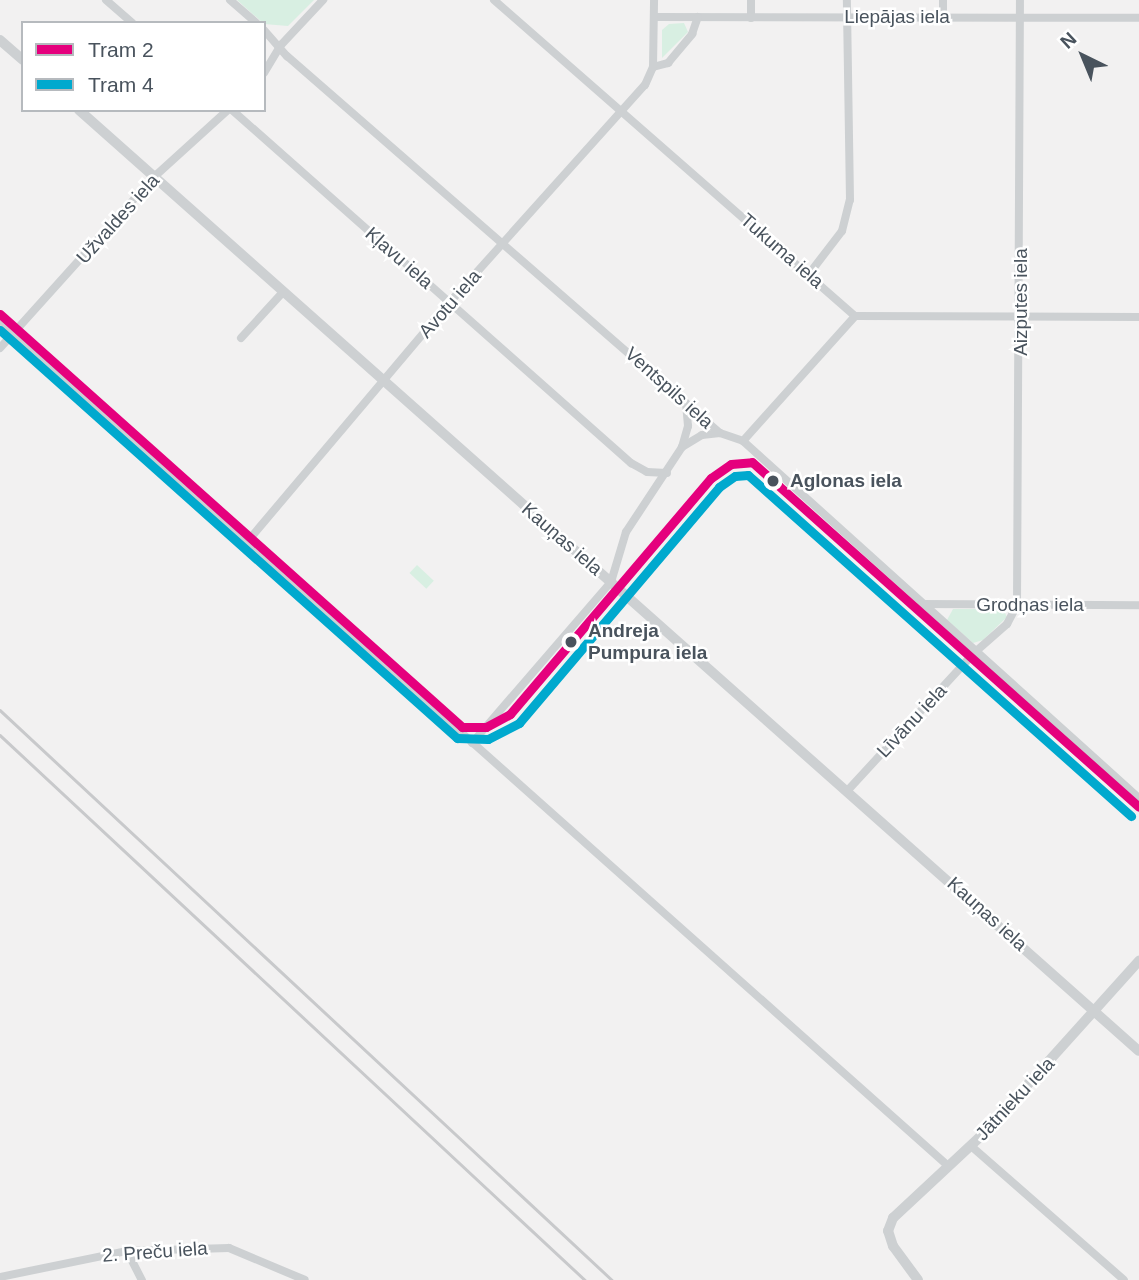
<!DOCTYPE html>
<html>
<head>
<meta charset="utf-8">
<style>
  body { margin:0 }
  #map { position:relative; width:1139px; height:1280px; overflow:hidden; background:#f2f1f1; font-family:Helvetica,sans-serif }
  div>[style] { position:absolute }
  .green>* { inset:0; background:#d8efe2; transform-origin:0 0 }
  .minor>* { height:8px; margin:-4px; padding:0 4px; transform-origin:4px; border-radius:4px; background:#cdd0d2 }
  .tertiary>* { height:10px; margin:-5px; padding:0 5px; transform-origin:5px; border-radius:5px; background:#cdd0d2 }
  .rail>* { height:2.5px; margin:-1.25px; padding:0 1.25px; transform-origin:1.25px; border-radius:1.25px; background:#c8c9cb }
  .tram-1>* { height:9px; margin:-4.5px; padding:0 4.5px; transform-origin:4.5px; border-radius:4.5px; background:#e5007d }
  .tram-2>* { height:9px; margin:-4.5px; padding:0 4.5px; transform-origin:4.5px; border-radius:4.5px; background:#00a9ce }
  .dots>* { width:19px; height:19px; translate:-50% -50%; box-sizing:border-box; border:4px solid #fff; border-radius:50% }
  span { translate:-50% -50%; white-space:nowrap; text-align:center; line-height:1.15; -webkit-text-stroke:5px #fff; paint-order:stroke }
  .street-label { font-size:19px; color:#49535d }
  .stop-label { font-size:19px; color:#49535d; font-weight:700 }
  .left { translate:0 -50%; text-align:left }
  .legend { position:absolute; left:21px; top:21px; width:245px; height:91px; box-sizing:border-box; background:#fff; border:2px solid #b6babe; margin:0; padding:9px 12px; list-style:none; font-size:21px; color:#49535d }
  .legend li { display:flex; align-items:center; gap:14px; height:35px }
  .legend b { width:35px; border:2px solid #b6babe }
  .north { position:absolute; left:1048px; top:21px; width:70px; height:70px; -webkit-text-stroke:5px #fff; paint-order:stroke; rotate:317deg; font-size:19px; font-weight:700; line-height:28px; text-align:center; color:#49535d }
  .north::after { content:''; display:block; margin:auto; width:24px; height:32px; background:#49535d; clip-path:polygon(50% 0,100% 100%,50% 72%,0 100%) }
</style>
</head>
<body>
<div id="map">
  <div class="green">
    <i style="clip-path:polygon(237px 0,314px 0,288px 26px,264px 24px)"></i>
    <i style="clip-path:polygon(684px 23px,688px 32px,662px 58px,662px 30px,669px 24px)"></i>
    <i style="left:417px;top:565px;width:23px;height:11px;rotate:43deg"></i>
    <i style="clip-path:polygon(953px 609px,1003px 609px,1007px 617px,983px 640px,973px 643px,947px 620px)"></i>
  </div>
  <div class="minor">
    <i style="left:106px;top:0;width:35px;rotate:41deg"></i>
    <i style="left:230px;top:0;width:35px;rotate:41deg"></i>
    <i style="left:494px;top:0;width:480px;rotate:41.2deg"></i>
    <i style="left:855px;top:316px;width:284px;rotate:0.2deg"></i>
    <i style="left:751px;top:0;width:18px;rotate:90deg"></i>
    <i style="left:654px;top:17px;width:485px;rotate:0.1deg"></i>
    <i style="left:943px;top:17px;width:17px;rotate:-90deg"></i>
    <i style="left:264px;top:30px;width:35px;rotate:49deg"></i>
    <i style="left:287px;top:56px;width:574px;rotate:41.05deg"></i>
    <i style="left:720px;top:433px;width:24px;rotate:19deg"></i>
    <i style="left:743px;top:441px;width:533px;rotate:42.04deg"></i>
    <i style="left:653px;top:67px;width:16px;rotate:-15deg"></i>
    <i style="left:668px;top:63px;width:38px;rotate:-50deg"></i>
    <i style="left:692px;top:34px;width:18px;rotate:-71deg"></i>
    <i style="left:264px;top:73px;width:33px;rotate:-59deg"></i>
    <i style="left:281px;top:45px;width:62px;rotate:-47deg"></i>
    <i style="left:232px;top:110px;width:533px;rotate:41.5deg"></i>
    <i style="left:631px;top:463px;width:18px;rotate:29deg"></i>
    <i style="left:647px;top:472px;width:20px;rotate:3deg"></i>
    <i style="left:809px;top:274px;width:54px;rotate:-52.5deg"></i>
    <i style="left:842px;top:231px;width:32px;rotate:-76deg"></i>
    <i style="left:850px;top:200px;width:200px;rotate:-90.9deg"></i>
    <i style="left:0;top:322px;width:1266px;rotate:41.67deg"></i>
    <i style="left:241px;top:338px;width:62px;rotate:-47.6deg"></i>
    <i style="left:0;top:348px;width:230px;rotate:-48deg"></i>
    <i style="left:154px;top:177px;width:100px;rotate:-42.2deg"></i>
    <i style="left:743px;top:441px;width:168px;rotate:-48.1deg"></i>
    <i style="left:682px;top:447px;width:23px;rotate:-31deg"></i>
    <i style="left:702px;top:435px;width:18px;rotate:-6deg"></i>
    <i style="left:247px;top:542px;width:314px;rotate:-49.8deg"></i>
    <i style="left:450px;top:302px;width:292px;rotate:-48.1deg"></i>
    <i style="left:645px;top:85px;width:20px;rotate:-66deg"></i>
    <i style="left:653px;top:67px;width:67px;rotate:-89.1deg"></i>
    <i style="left:921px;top:604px;width:218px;rotate:0.3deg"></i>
    <i style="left:472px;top:743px;width:213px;rotate:-49.2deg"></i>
    <i style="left:611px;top:582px;width:52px;rotate:-73.3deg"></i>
    <i style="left:626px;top:532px;width:102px;rotate:-56.6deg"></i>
    <i style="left:682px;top:447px;width:22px;rotate:-74deg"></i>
    <i style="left:688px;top:426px;width:23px;rotate:-95deg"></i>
    <i style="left:849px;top:789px;width:185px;rotate:-47.4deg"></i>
    <i style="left:974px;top:653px;width:44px;rotate:-41.3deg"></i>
    <i style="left:1007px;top:624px;width:21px;rotate:-62deg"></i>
    <i style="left:1017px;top:605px;width:605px;rotate:-89.72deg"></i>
    <i style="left:971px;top:1146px;width:203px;rotate:41.2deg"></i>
    <i style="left:127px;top:1251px;width:33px;rotate:63deg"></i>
    <i style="left:0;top:1277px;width:130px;rotate:-11.6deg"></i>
    <i style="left:127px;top:1251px;width:102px;rotate:-1.7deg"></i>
    <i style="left:229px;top:1248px;width:82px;rotate:22.8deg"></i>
  </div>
  <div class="tertiary">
    <i style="left:0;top:40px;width:30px;rotate:41deg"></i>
    <i style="left:79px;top:110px;width:1417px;rotate:41.6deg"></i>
    <i style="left:918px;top:1280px;width:42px;rotate:-126.3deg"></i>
    <i style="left:893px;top:1246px;width:16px;rotate:-108deg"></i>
    <i style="left:888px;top:1231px;width:14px;rotate:-69deg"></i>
    <i style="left:893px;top:1218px;width:125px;rotate:-43deg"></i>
    <i style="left:984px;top:1133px;width:232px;rotate:-48deg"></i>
  </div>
  <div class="rail">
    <i style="left:0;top:710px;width:836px;rotate:42.96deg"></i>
    <i style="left:0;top:735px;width:800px;rotate:42.97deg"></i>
  </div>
  <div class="tram-1">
    <i style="left:0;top:314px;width:620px;rotate:41.79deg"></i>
    <i style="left:462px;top:727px;width:24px"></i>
    <i style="left:486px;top:727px;width:27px;rotate:-28deg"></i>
    <i style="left:510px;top:714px;width:310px;rotate:-49.6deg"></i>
    <i style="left:711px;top:478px;width:24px;rotate:-35deg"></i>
    <i style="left:731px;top:464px;width:21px;rotate:-5deg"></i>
    <i style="left:752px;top:462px;width:518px;rotate:41.72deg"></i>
  </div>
  <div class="tram-2">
    <i style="left:0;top:330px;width:613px;rotate:41.76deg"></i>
    <i style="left:457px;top:738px;width:31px;rotate:2deg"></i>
    <i style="left:488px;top:739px;width:35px;rotate:-27deg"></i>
    <i style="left:519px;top:723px;width:309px;rotate:-49.7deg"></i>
    <i style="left:719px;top:487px;width:19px;rotate:-35deg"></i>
    <i style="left:735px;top:476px;width:13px;rotate:-4deg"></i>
    <i style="left:748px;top:475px;width:513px;rotate:41.68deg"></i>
  </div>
  <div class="dots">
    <i style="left:773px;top:481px;background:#49535d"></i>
    <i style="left:571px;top:642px;background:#49535d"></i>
  </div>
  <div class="street-label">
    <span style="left:897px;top:17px">Liepājas iela</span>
    <span style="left:118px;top:219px;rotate:-48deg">Užvaldes iela</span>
    <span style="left:782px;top:251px;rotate:41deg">Tukuma iela</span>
    <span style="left:399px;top:258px;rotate:41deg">Kļavu iela</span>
    <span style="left:1021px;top:302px;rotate:-90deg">Aizputes iela</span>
    <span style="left:450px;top:304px;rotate:-49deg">Avotu iela</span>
    <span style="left:669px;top:388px;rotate:42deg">Ventspils iela</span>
    <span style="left:562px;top:539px;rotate:41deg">Kauņas iela</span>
    <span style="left:1030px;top:605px">Grodņas iela</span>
    <span style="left:912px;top:721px;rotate:-47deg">Līvānu iela</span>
    <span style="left:987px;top:914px;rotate:42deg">Kauņas iela</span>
    <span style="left:1015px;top:1099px;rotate:-47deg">Jātnieku iela</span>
    <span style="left:155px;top:1252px;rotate:-4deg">2. Preču iela</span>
  </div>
  <div class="stop-label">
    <span class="left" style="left:790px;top:481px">Aglonas iela</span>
    <span class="left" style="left:588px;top:642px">Andreja<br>Pumpura iela</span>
  </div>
  <ul class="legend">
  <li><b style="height:9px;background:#e5007d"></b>Tram 2</li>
  <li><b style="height:9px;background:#00a9ce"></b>Tram 4</li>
  </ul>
  <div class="north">N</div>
</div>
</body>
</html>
